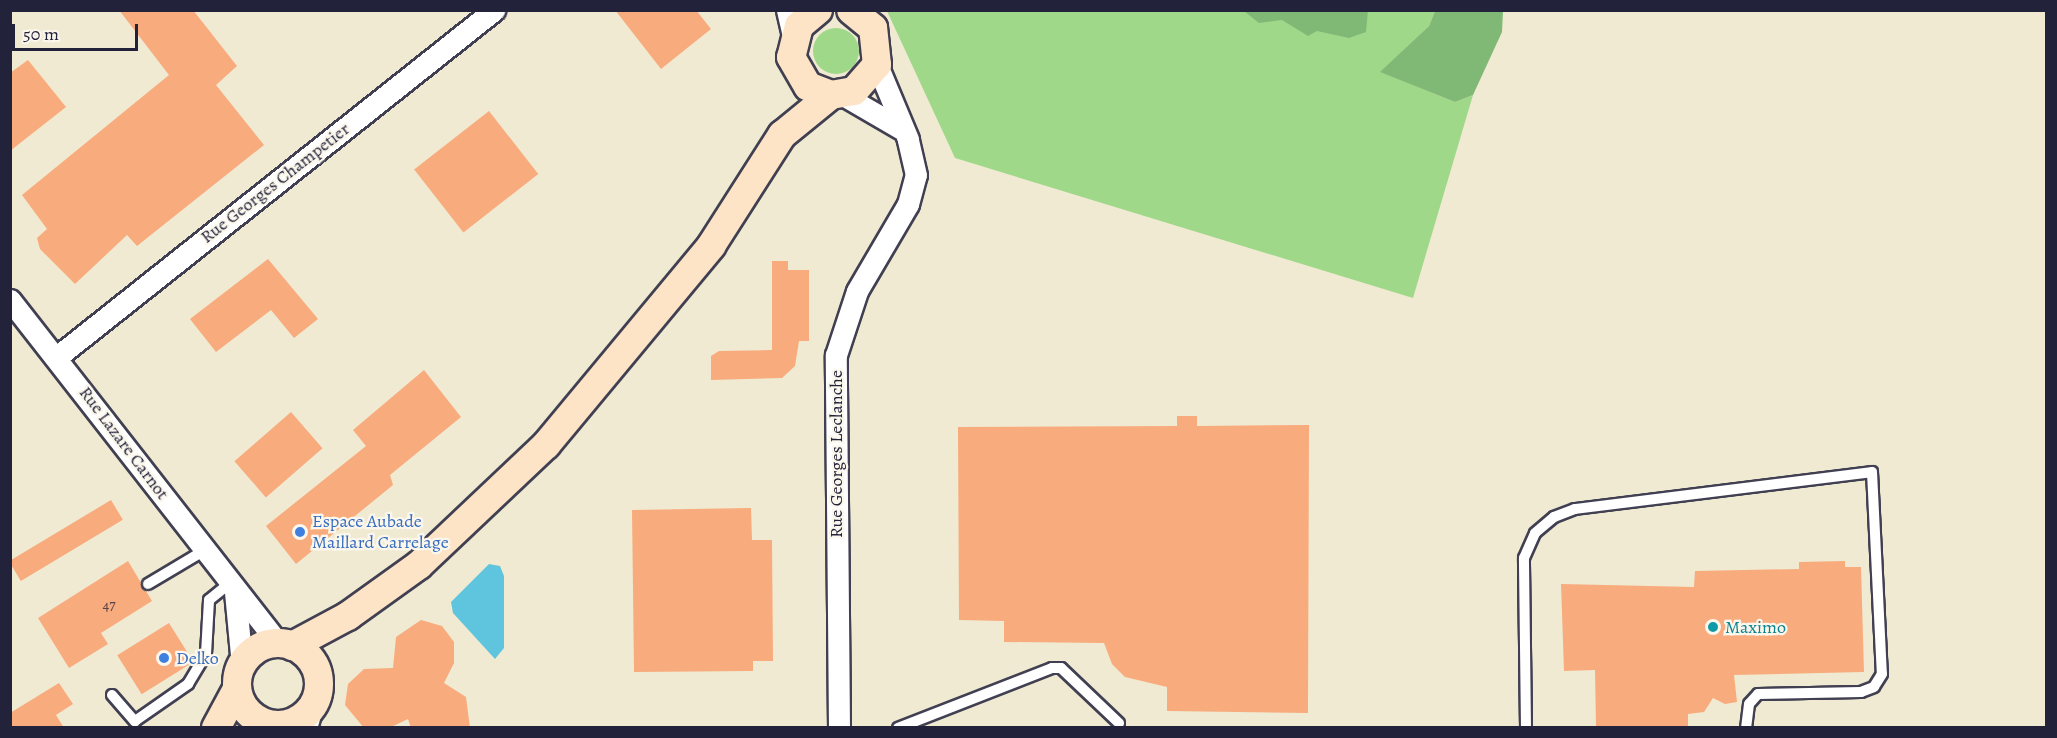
<!DOCTYPE html>
<html>
<head>
<meta charset="utf-8">
<style>
  body { margin:0 }
  #map { position:relative; width:2057px; height:738px; overflow:hidden; background:#f0ead2; font-family:Alegreya,serif }
  div>[style] { position:absolute }
  .green>* { inset:0; background:#a0d88a }
  .round { border-radius:50% }
  .forest>* { inset:0; background:#80b876 }
  .water>* { inset:0; background:#5fc4dd }
  .building>* { inset:0; background:#f8ab7d; transform-origin:0 0 }
  .roads { filter:drop-shadow(2px 0 #414052) drop-shadow(-2px 0 #414052) drop-shadow(0 2px #414052) drop-shadow(0 -2px #414052) }
  .service>* { height:10px; margin:-5px; padding:0 5px; transform-origin:5px; border-radius:5px; background:#fff }
  .minor>* { height:21px; margin:-10.5px; padding:0 10.5px; transform-origin:10.5px; border-radius:10.5px; background:#fff }
  .secondary>* { height:28px; margin:-14px; padding:0 14px; transform-origin:14px; border-radius:14px; background:#fee4c6 }
  .secondary>.ring { margin:-14px; padding:0; box-sizing:content-box; background:none; border:28px solid #fee4c6; border-radius:50% }
  .dots>* { width:16px; height:16px; translate:-50% -50%; box-sizing:border-box; border:3px solid #fbf7ec; border-radius:50% }
  span { translate:-50% -50%; white-space:nowrap; text-align:center; line-height:1.15; -webkit-text-stroke:4.5px #fbf7ec; paint-order:stroke }
  .number-label { font-size:15px; color:#58444c }
  .number-label span { -webkit-text-stroke-width:0 }
  .street-label { font-size:18px; color:#22223b }
  .shop-label { font-size:18px; color:#366cbe }
  .left { translate:0 -50%; text-align:left }
  .culture-label { font-size:18px; color:#0d838f }
  .frame { position:absolute; inset:0; border:12px solid #22223b; pointer-events:none }
  .scale { position:absolute; left:12px; top:24px; width:126px; height:27px; box-sizing:border-box; border:3px solid #22223b; border-top:0; padding-left:8px; font-size:18px; line-height:21px; white-space:nowrap; color:#22223b; -webkit-text-stroke:4px #fbf7ec; paint-order:stroke }
</style>
</head>
<body>
<div id="map">
  <div class="green">
    <i style="clip-path:polygon(887px 11px,1435px 11px,1429px 26px,1381px 72px,1455px 102px,1473px 95px,1413px 298px,955px 158px)"></i>
    <i class="round" style="left:813px;top:28px;width:46px;height:46px"></i>
  </div>
  <div class="forest">
    <i style="clip-path:polygon(1368px 10px,1366px 32px,1349px 38px,1317px 31px,1308px 36px,1282px 20px,1259px 23px,1244px 11px)"></i>
    <i style="clip-path:polygon(1435px 11px,1503px 11px,1502px 32px,1473px 95px,1455px 102px,1380px 72px,1429px 26px)"></i>
  </div>
  <div class="water">
    <i style="clip-path:polygon(489px 564px,500px 566px,504px 576px,504px 648px,495px 659px,453px 613px,451px 602px)"></i>
  </div>
  <div class="building">
    <i style="clip-path:polygon(119px 10px,193px 10px,237px 66px,216px 85px,264px 145px,137px 246px,127px 235px,75px 284px,40px 249px,37px 238px,47px 229px,22px 195px,169px 75px)"></i>
    <i style="clip-path:polygon(615px 10px,696px 10px,711px 29px,661px 69px)"></i>
    <i style="clip-path:polygon(28px 60px,66px 107px,10px 151px,10px 73px)"></i>
    <i style="left:489px;top:111px;width:80px;height:95px;rotate:52deg"></i>
    <i style="clip-path:polygon(268px 259px,318px 319px,294px 338px,271px 310px,216px 352px,190px 319px)"></i>
    <i style="clip-path:polygon(772px 261px,788px 261px,788px 270px,809px 270px,809px 341px,799px 341px,795px 366px,782px 378px,711px 380px,711px 356px,719px 351px,772px 350px)"></i>
    <i style="clip-path:polygon(424px 370px,461px 417px,390px 475px,393px 485px,296px 564px,266px 526px,366px 446px,353px 430px)"></i>
    <i style="left:291px;top:412px;width:48px;height:75px;rotate:49deg"></i>
    <i style="clip-path:polygon(1177px 416px,1197px 416px,1197px 426px,1309px 425px,1308px 713px,1167px 711px,1167px 687px,1125px 677px,1112px 664px,1104px 643px,1004px 642px,1004px 621px,959px 620px,958px 427px,1177px 426px)"></i>
    <i style="left:111px;top:500px;width:23px;height:119px;rotate:59deg"></i>
    <i style="clip-path:polygon(751px 508px,752px 540px,772px 540px,773px 661px,753px 661px,753px 671px,634px 672px,632px 510px)"></i>
    <i style="clip-path:polygon(128px 561px,152px 601px,101px 633px,108px 644px,69px 668px,38px 618px)"></i>
    <i style="clip-path:polygon(1845px 561px,1845px 567px,1861px 567px,1864px 672px,1734px 675px,1737px 702px,1725px 704px,1713px 698px,1704px 712px,1688px 714px,1688px 728px,1596px 728px,1595px 670px,1564px 671px,1561px 584px,1694px 587px,1695px 571px,1799px 569px,1799px 562px)"></i>
    <i style="clip-path:polygon(421px 620px,442px 626px,454px 642px,454px 663px,444px 683px,466px 697px,470px 728px,411px 728px,408px 719px,389px 728px,364px 728px,345px 705px,348px 684px,364px 669px,393px 668px,396px 637px)"></i>
    <i style="left:169px;top:623px;width:46px;height:61px;rotate:58deg"></i>
    <i style="clip-path:polygon(59px 683px,73px 704px,56px 715px,64px 728px,10px 728px,10px 713px)"></i>
  </div>
  <div class="roads">
    <div class="service">
      <i style="left:148px;top:584px;width:66px;rotate:-30.8deg"></i>
      <i style="left:112px;top:695px;width:35px;rotate:49deg"></i>
      <i style="left:135px;top:721px;width:65px;rotate:-34.9deg"></i>
      <i style="left:188px;top:684px;width:35px;rotate:-59deg"></i>
      <i style="left:206px;top:654px;width:54px;rotate:-86.8deg"></i>
      <i style="left:209px;top:600px;width:27px;rotate:-39deg"></i>
      <i style="left:898px;top:728px;width:165px;rotate:-21.3deg"></i>
      <i style="left:1052px;top:668px;width:9px"></i>
      <i style="left:1061px;top:668px;width:80px;rotate:43.5deg"></i>
      <i style="left:1526px;top:728px;width:170px;rotate:-90.7deg"></i>
      <i style="left:1524px;top:558px;width:27px;rotate:-66deg"></i>
      <i style="left:1535px;top:533px;width:25px;rotate:-40deg"></i>
      <i style="left:1554px;top:517px;width:22px;rotate:-21deg"></i>
      <i style="left:1575px;top:509px;width:299px;rotate:-7.1deg"></i>
      <i style="left:1872px;top:472px;width:202px;rotate:87.2deg"></i>
      <i style="left:1882px;top:674px;width:15px;rotate:122deg"></i>
      <i style="left:1874px;top:687px;width:14px;rotate:159deg"></i>
      <i style="left:1861px;top:692px;width:103px;rotate:178.9deg"></i>
      <i style="left:1758px;top:694px;width:13px;rotate:132deg"></i>
      <i style="left:1749px;top:704px;width:24px;rotate:97deg"></i>
    </div>
    <div class="minor">
      <i style="left:787px;top:10px;width:28px;rotate:77deg"></i>
      <i style="left:843px;top:95px;width:66px;rotate:30.1deg"></i>
      <i style="left:10px;top:300px;width:435px;rotate:52deg"></i>
      <i style="left:58px;top:356px;width:557px;rotate:-38.43deg"></i>
      <i style="left:235px;top:592px;width:73px;rotate:84.5deg"></i>
      <i style="left:272px;top:725px;width:4px;rotate:56deg"></i>
      <i style="left:306px;top:728px;width:22px;rotate:-74deg"></i>
      <i style="left:839px;top:728px;width:373px;rotate:-90.5deg"></i>
      <i style="left:836px;top:355px;width:67px;rotate:-71.8deg"></i>
      <i style="left:857px;top:291px;width:101px;rotate:-59.6deg"></i>
      <i style="left:908px;top:204px;width:30px;rotate:-75deg"></i>
      <i style="left:916px;top:175px;width:37px;rotate:-103deg"></i>
      <i style="left:908px;top:139px;width:80px;rotate:-112.7deg"></i>
    </div>
    <div class="secondary">
      <i style="left:818px;top:10px;width:25px;rotate:140deg"></i>
      <i style="left:799px;top:26px;width:32px;rotate:104deg"></i>
      <i style="left:791px;top:57px;width:34px;rotate:60deg"></i>
      <i style="left:808px;top:86px;width:25px;rotate:21deg"></i>
      <i style="left:831px;top:95px;width:23px;rotate:-10deg"></i>
      <i style="left:854px;top:91px;width:35px;rotate:-49deg"></i>
      <i style="left:877px;top:65px;width:37px;rotate:-96deg"></i>
      <i style="left:873px;top:28px;width:28px;rotate:-141deg"></i>
      <i class="ring" style="left:237px;top:643px;width:54px;height:54px"></i>
      <i style="left:292px;top:646px;width:64px;rotate:-28.2deg"></i>
      <i style="left:348px;top:616px;width:87px;rotate:-35.7deg"></i>
      <i style="left:419px;top:565px;width:175px;rotate:-43.4deg"></i>
      <i style="left:546px;top:445px;width:259px;rotate:-50.3deg"></i>
      <i style="left:711px;top:246px;width:132px;rotate:-57.4deg"></i>
      <i style="left:782px;top:135px;width:63px;rotate:-39.2deg"></i>
      <i style="left:216px;top:728px;width:44px;rotate:-61.7deg"></i>
    </div>
  </div>
  <div class="dots">
    <i style="left:300px;top:532px;background:#3f7fe0"></i>
    <i style="left:1713px;top:627px;background:#0f9aa8"></i>
    <i style="left:164px;top:658px;background:#3f7fe0"></i>
  </div>
  <div class="number-label">
    <span style="left:109px;top:606px">47</span>
  </div>
  <div class="street-label">
    <span style="left:275px;top:183px;rotate:-38deg">Rue Georges Champetier</span>
    <span style="left:124px;top:443px;rotate:53deg">Rue Lazare Carnot</span>
    <span style="left:836px;top:454px;rotate:-90deg">Rue Georges Leclanche</span>
  </div>
  <div class="shop-label">
    <span class="left" style="left:312px;top:532px">Espace Aubade<br>Maillard Carrelage</span>
    <span class="left" style="left:176px;top:658px">Delko</span>
  </div>
  <div class="culture-label">
    <span class="left" style="left:1725px;top:627px">Maximo</span>
  </div>
  <div class="frame"></div>
  <div class="scale">50 m</div>
</div>
</body>
</html>
